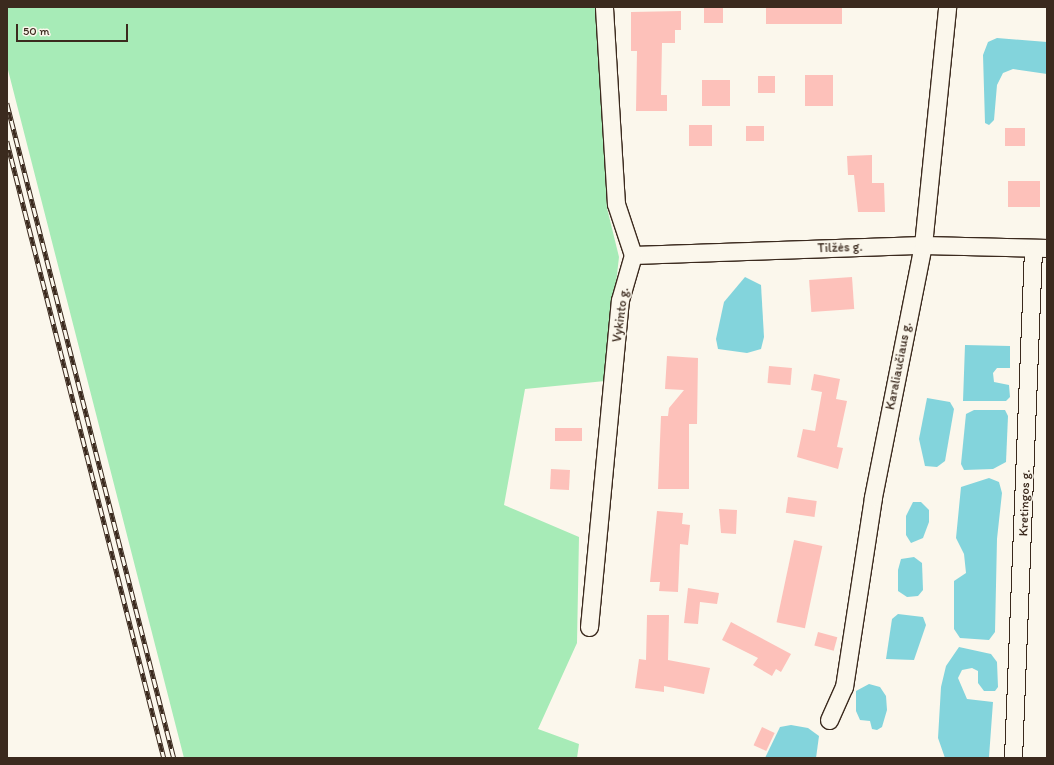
<!DOCTYPE html>
<html>
<head>
<meta charset="utf-8">
<style>
  body { margin:0 }
  #map { position:relative; width:1054px; height:765px; overflow:hidden; background:#fbf7ec; font-family:Itim,sans-serif }
  div>[style] { position:absolute }
  .green>* { inset:0; background:#a7ebb7 }
  .water>* { inset:0; background:#83d4dc }
  .building>* { inset:0; background:#fdc1ba; transform-origin:0 0 }
  .roads { filter:drop-shadow(1px 0 #3b2a1e) drop-shadow(-1px 0 #3b2a1e) drop-shadow(0 1px #3b2a1e) drop-shadow(0 -1px #3b2a1e) }
  .street>* { height:17px; margin:-8.5px; padding:0 8.5px; transform-origin:8.5px; border-radius:8.5px; background:#fbf7ec }
  .rail>* { height:4.5px; margin-top:-2.25px; transform-origin:0; background:repeating-linear-gradient(90deg,#fbf7ec 0 9px,#3b2a1e 0 18px); box-sizing:border-box; border-block:1px solid #3b2a1e }
  span { translate:-50% -50%; white-space:nowrap; text-align:center; line-height:1.15; -webkit-text-stroke:3px #fbf7ec; paint-order:stroke }
  .street-label { font-size:13px; color:#3b2a1e }
  .frame { position:absolute; inset:0; border:8px solid #3b2a1e; pointer-events:none }
  .scale { position:absolute; left:16px; top:24px; width:112px; height:18px; box-sizing:border-box; border:2px solid #3b2a1e; border-top:0; padding-left:5px; font-size:12px; line-height:14px; white-space:nowrap; color:#3b2a1e; -webkit-text-stroke:3px #fbf7ec; paint-order:stroke }
</style>
</head>
<body>
<div id="map">
  <div class="green">
    <i style="clip-path:polygon(7px 7px,597px 7px,607px 208px,619px 257px,605px 381px,525px 389px,504px 505px,579px 537px,577px 643px,538px 729px,579px 744px,577px 758px,184px 758px,7px 66px)"></i>
  </div>
  <div class="water">
    <i style="clip-path:polygon(997px 38px,1047px 42px,1047px 74px,1013px 69px,1003px 73px,997px 85px,994px 120px,989px 125px,985px 123px,983px 55px,988px 42px)"></i>
    <i style="clip-path:polygon(745px 277px,761px 285px,764px 337px,761px 349px,747px 353px,718px 349px,716px 339px,724px 302px)"></i>
    <i style="clip-path:polygon(965px 345px,1010px 346px,1010px 368px,997px 368px,993px 373px,994px 382px,1009px 385px,1010px 397px,1006px 401px,963px 401px)"></i>
    <i style="clip-path:polygon(927px 398px,950px 402px,954px 409px,945px 461px,937px 467px,925px 466px,919px 439px)"></i>
    <i style="clip-path:polygon(974px 410px,1005px 410px,1008px 416px,1006px 462px,993px 469px,964px 470px,961px 464px,966px 414px)"></i>
    <i style="clip-path:polygon(989px 478px,999px 482px,1002px 493px,997px 539px,995px 632px,989px 640px,960px 638px,954px 629px,954px 581px,966px 573px,964px 554px,956px 538px,961px 487px)"></i>
    <i style="clip-path:polygon(913px 502px,921px 502px,929px 510px,929px 522px,923px 538px,911px 543px,906px 535px,906px 516px)"></i>
    <i style="clip-path:polygon(914px 557px,922px 563px,923px 590px,918px 596px,907px 597px,898px 591px,898px 570px,901px 559px)"></i>
    <i style="clip-path:polygon(898px 614px,923px 617px,926px 625px,914px 660px,886px 659px,892px 619px)"></i>
    <i style="clip-path:polygon(959px 647px,991px 654px,997px 662px,998px 687px,995px 691px,984px 691px,978px 683px,978px 671px,972px 668px,962px 670px,958px 678px,967px 699px,993px 702px,989px 757px,945px 758px,938px 738px,941px 687px,946px 666px)"></i>
    <i style="clip-path:polygon(869px 684px,880px 687px,886px 696px,887px 710px,882px 727px,877px 730px,872px 729px,870px 721px,860px 720px,856px 711px,856px 691px)"></i>
    <i style="clip-path:polygon(791px 725px,808px 728px,819px 736px,816px 758px,765px 758px,780px 727px)"></i>
  </div>
  <div class="building">
    <i style="left:704px;top:7px;width:19px;height:16px"></i>
    <i style="left:766px;top:7px;width:76px;height:17px"></i>
    <i style="clip-path:polygon(681px 11px,681px 30px,675px 30px,675px 43px,662px 43px,661px 95px,667px 95px,667px 111px,636px 111px,637px 51px,631px 51px,631px 12px)"></i>
    <i style="left:833px;top:75px;width:31px;height:28px;rotate:90deg"></i>
    <i style="left:775px;top:76px;width:17px;height:17px;rotate:90deg"></i>
    <i style="left:702px;top:80px;width:28px;height:26px"></i>
    <i style="left:689px;top:125px;width:23px;height:21px"></i>
    <i style="left:746px;top:126px;width:18px;height:15px"></i>
    <i style="left:1005px;top:128px;width:20px;height:18px"></i>
    <i style="clip-path:polygon(872px 155px,872px 183px,884px 183px,885px 212px,858px 212px,854px 175px,848px 175px,847px 156px)"></i>
    <i style="left:1040px;top:181px;width:26px;height:32px;rotate:90deg"></i>
    <i style="left:852px;top:277px;width:32px;height:43px;rotate:86deg"></i>
    <i style="clip-path:polygon(667px 356px,698px 358px,697px 424px,689px 424px,689px 489px,658px 489px,661px 416px,668px 416px,669px 408px,684px 390px,665px 389px)"></i>
    <i style="left:769px;top:366px;width:23px;height:17px;rotate:5deg"></i>
    <i style="clip-path:polygon(814px 374px,840px 379px,836px 399px,847px 401px,837px 447px,843px 448px,838px 469px,797px 457px,803px 429px,815px 431px,822px 392px,811px 390px)"></i>
    <i style="left:555px;top:428px;width:27px;height:13px"></i>
    <i style="left:551px;top:469px;width:19px;height:20px;rotate:3deg"></i>
    <i style="left:788px;top:497px;width:29px;height:16px;rotate:8deg"></i>
    <i style="clip-path:polygon(719px 509px,737px 510px,736px 534px,721px 533px)"></i>
    <i style="clip-path:polygon(657px 511px,683px 513px,682px 524px,690px 525px,688px 545px,680px 544px,678px 592px,659px 591px,660px 582px,650px 582px)"></i>
    <i style="left:794px;top:540px;width:29px;height:84px;rotate:12deg"></i>
    <i style="clip-path:polygon(688px 588px,719px 593px,717px 604px,700px 602px,698px 624px,684px 623px)"></i>
    <i style="clip-path:polygon(647px 615px,669px 615px,668px 660px,710px 668px,704px 694px,664px 686px,664px 692px,635px 688px,639px 659px,646px 660px)"></i>
    <i style="clip-path:polygon(731px 622px,791px 654px,781px 672px,776px 669px,772px 676px,753px 665px,758px 658px,722px 640px)"></i>
    <i style="left:818px;top:632px;width:20px;height:14px;rotate:15deg"></i>
    <i style="left:762px;top:727px;width:14px;height:20px;rotate:25deg"></i>
  </div>
  <div class="roads">
    <div class="street">
      <i style="left:633px;top:255px;width:290px;rotate:-2deg"></i>
      <i style="left:923px;top:245px;width:124px;rotate:1.4deg"></i>
      <i style="left:589px;top:627px;width:328px;rotate:-84.6deg"></i>
      <i style="left:620px;top:300px;width:47px;rotate:-73.9deg"></i>
      <i style="left:633px;top:255px;width:54px;rotate:-108.4deg"></i>
      <i style="left:616px;top:204px;width:197px;rotate:-93.5deg"></i>
      <i style="left:829px;top:720px;width:36px;rotate:-66deg"></i>
      <i style="left:844px;top:687px;width:192px;rotate:-81.3deg"></i>
      <i style="left:873px;top:497px;width:257px;rotate:-78.8deg"></i>
      <i style="left:923px;top:245px;width:239px;rotate:-84.2deg"></i>
      <i style="left:1013px;top:758px;width:509px;rotate:-87.75deg"></i>
    </div>
  </div>
  <div class="rail">
    <i style="left:7px;top:103px;width:676px;rotate:75.7deg"></i>
    <i style="left:7px;top:141px;width:637px;rotate:75.72deg"></i>
  </div>
  <div class="street-label">
    <span style="left:840px;top:248px;rotate:-2deg">Tilžės g.</span>
    <span style="left:621px;top:315px;rotate:-82deg">Vykinto g.</span>
    <span style="left:899px;top:366px;rotate:-79deg">Karaliaučiaus g.</span>
    <span style="left:1025px;top:503px;rotate:-88deg">Kretingos g.</span>
  </div>
  <div class="frame"></div>
  <div class="scale">50 m</div>
</div>
</body>
</html>
